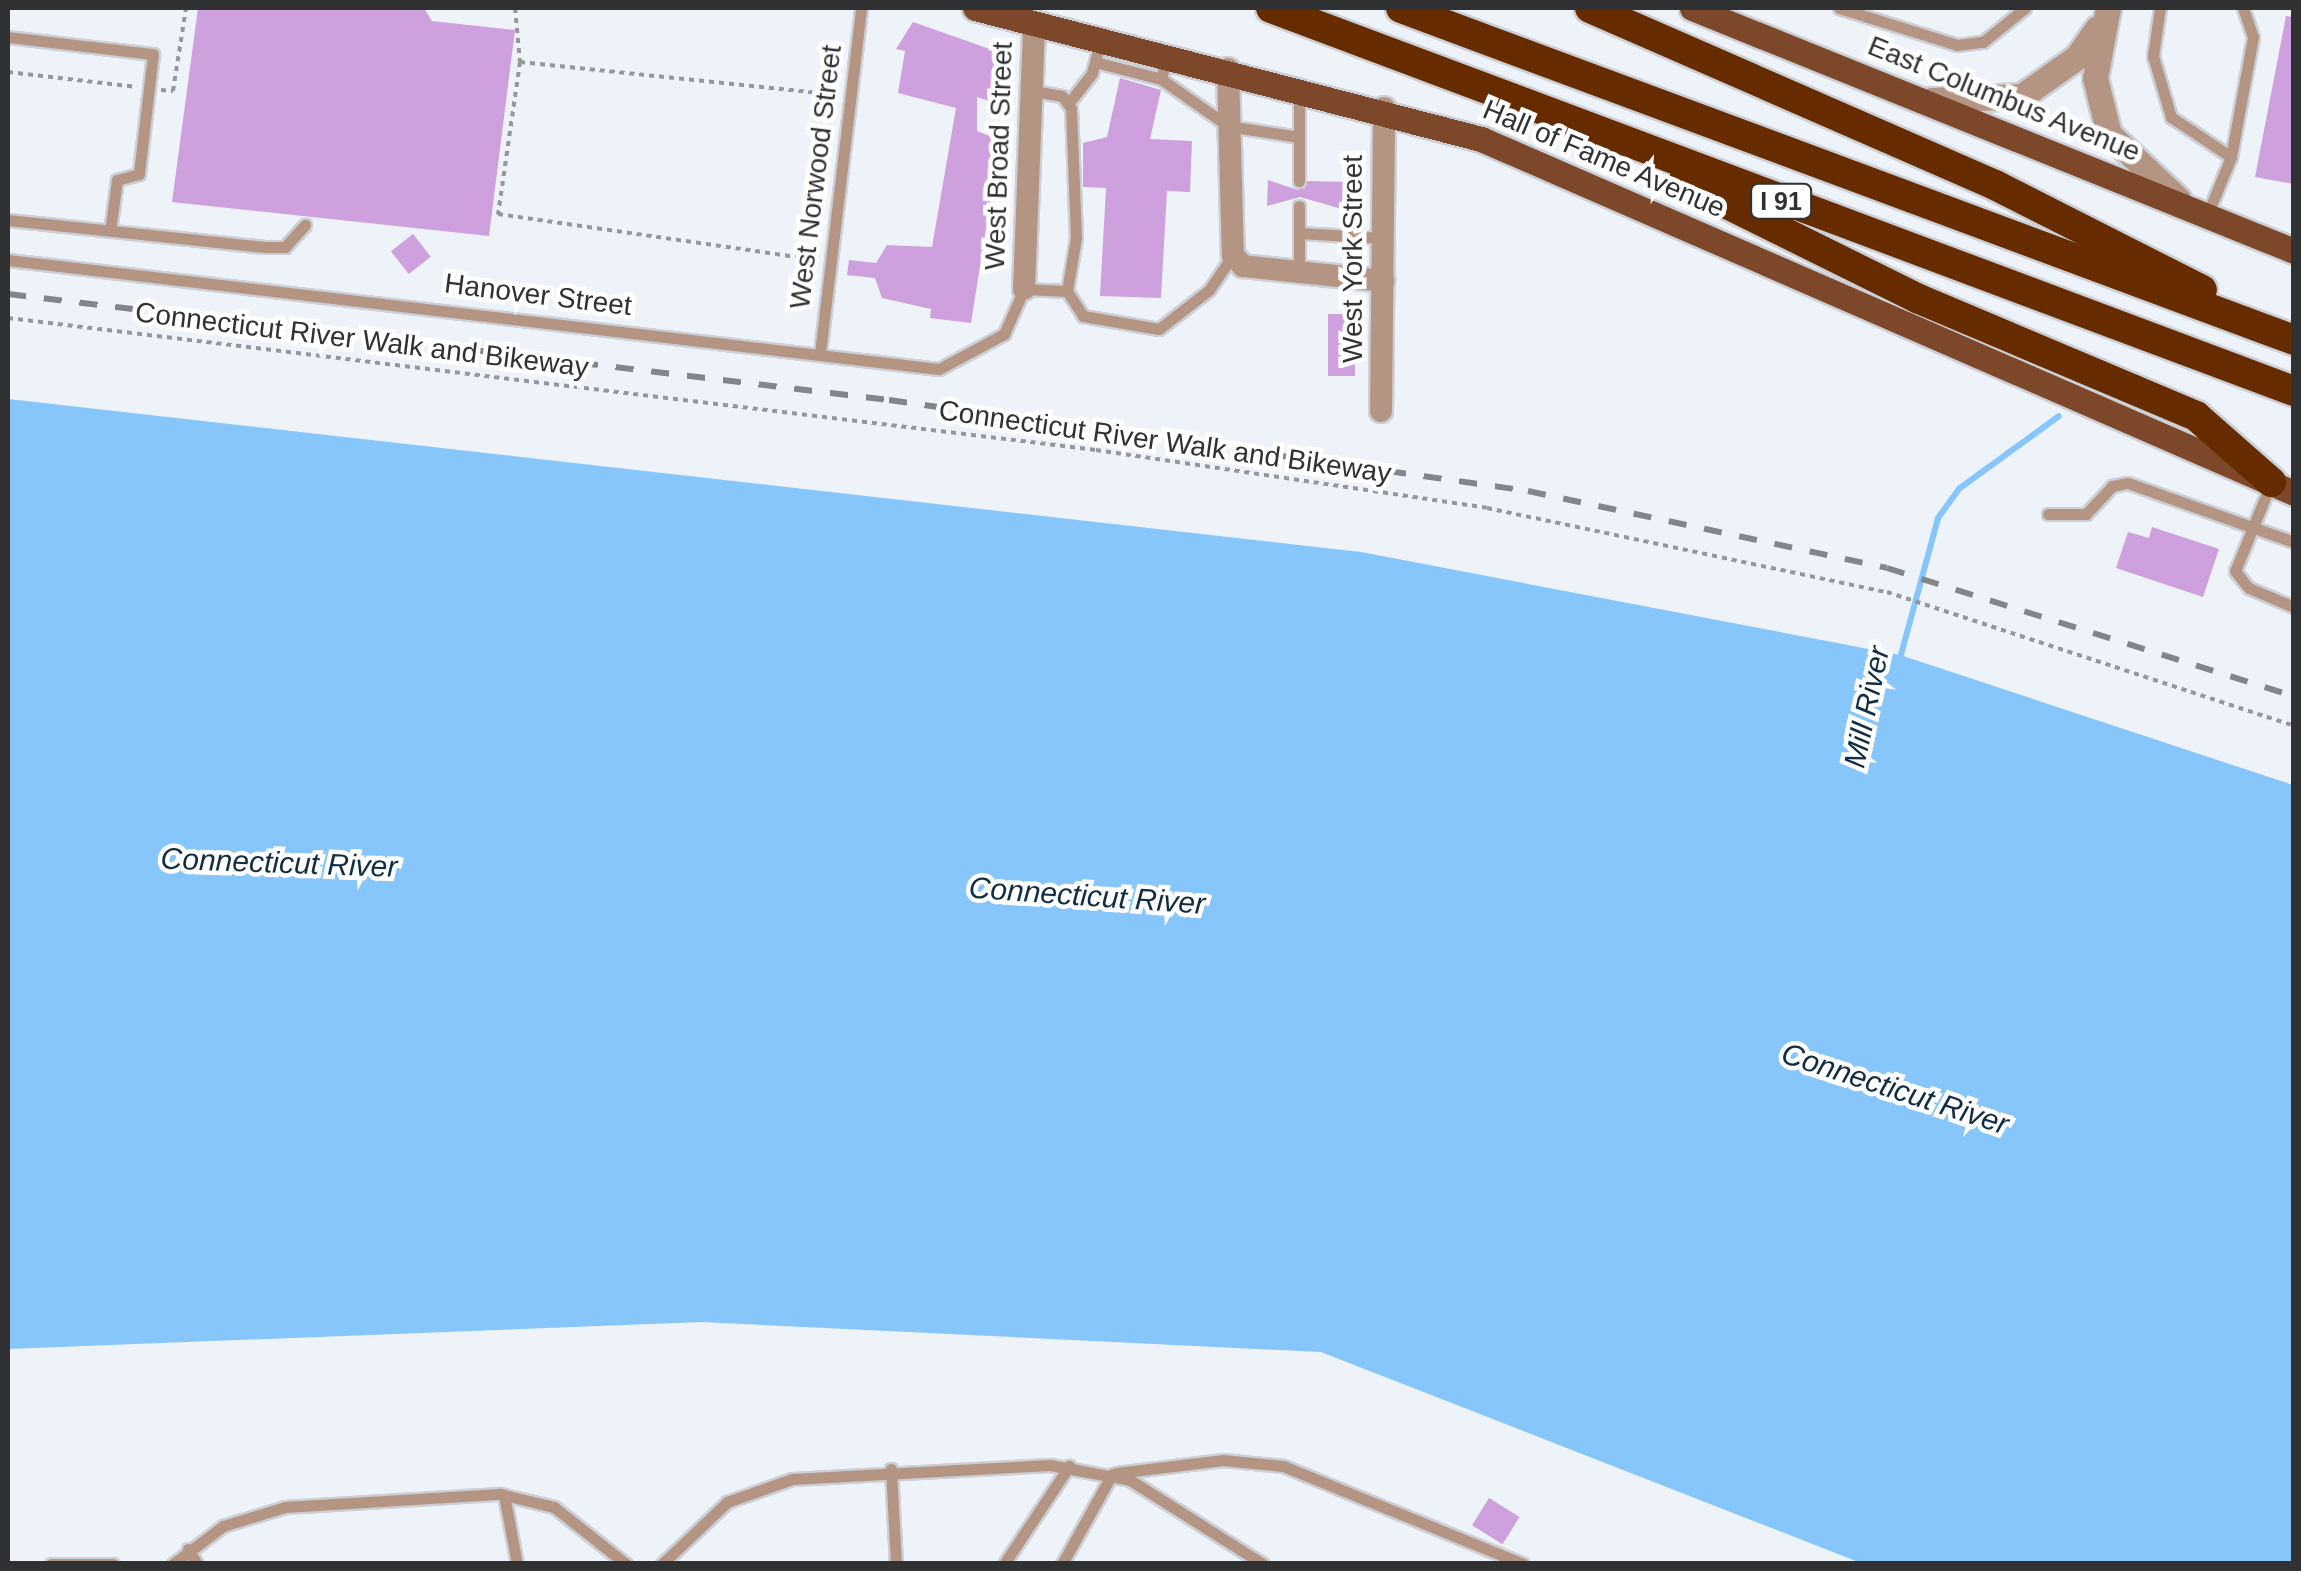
<!DOCTYPE html>
<html>
<head>
<meta charset="utf-8">
<style>
  body { margin:0 }
  #map { position:relative; width:2301px; height:1571px; overflow:hidden; background:#eef2f9; font-family:Arial,sans-serif }
  div>[style] { position:absolute }
  .water>* { inset:0; background:#86c6fa }
  .stream>* { height:6px; margin:-3px; padding:0 3px; transform-origin:3px; border-radius:3px; background:#86c6fa }
  .building>* { inset:0; background:#cea1de; transform-origin:0 0 }
  .path>* { height:4px; margin-top:-2px; transform-origin:0; background:repeating-linear-gradient(90deg,#94979c 0 5px,transparent 0 10px) }
  .roads { filter:drop-shadow(2px 0 #cccfd5) drop-shadow(-2px 0 #cccfd5) drop-shadow(0 2px #cccfd5) drop-shadow(0 -2px #cccfd5) }
  .service>* { height:11px; margin:-5.5px; padding:0 5.5px; transform-origin:5.5px; border-radius:5.5px; background:#b49584 }
  .minor>* { height:22px; margin:-11px; padding:0 11px; transform-origin:11px; border-radius:11px; background:#b49584 }
  .tertiary>* { height:25px; margin:-12.5px; padding:0 12.5px; transform-origin:12.5px; border-radius:12.5px; background:#b49584 }
  .primary>* { height:25px; margin:-12.5px; padding:0 12.5px; transform-origin:12.5px; border-radius:12.5px; background:#7c4829 }
  .motorway>* { height:30px; margin:-15px; padding:0 15px; transform-origin:15px; border-radius:15px; background:#662c00 }
  .rail>* { height:6px; margin-top:-3px; transform-origin:0; background:repeating-linear-gradient(90deg,#828589 0 18px,transparent 0 36px) }
  span { translate:-50% -50%; white-space:nowrap; text-align:center; line-height:1.15; -webkit-text-stroke:9px #fff; paint-order:stroke }
  .shield-label span { padding:2px 8px; background:#fff; border:2px solid; border-radius:8px; -webkit-text-stroke-width:0 }
  .shield-label { font-size:25px; color:#2f3133; font-weight:700 }
  .street-label { font-size:28px; color:#2f3133 }
  .water-label { font-size:30px; color:#102d41; font-style:italic }
  .frame { position:absolute; inset:0; border:10px solid #2f3133; pointer-events:none }
</style>
</head>
<body>
<div id="map">
  <div class="water">
    <i style="clip-path:polygon(8px 399px,1361px 552px,1900px 655px,2293px 785px,2293px 1563px,1861px 1563px,1321px 1352px,702px 1322px,8px 1349px)"></i>
  </div>
  <div class="stream">
    <i style="left:1899px;top:662px;width:149px;rotate:-74.8deg"></i>
    <i style="left:1938px;top:518px;width:37px;rotate:-54deg"></i>
    <i style="left:1960px;top:488px;width:122px;rotate:-36deg"></i>
  </div>
  <div class="building">
    <i style="clip-path:polygon(198px 8px,424px 8px,432px 21px,515px 30px,489px 236px,172px 202px)"></i>
    <i style="clip-path:polygon(2286px 16px,2294px 17px,2294px 184px,2255px 177px)"></i>
    <i style="clip-path:polygon(913px 22px,1001px 53px,995px 103px,977px 97px,977px 131px,1000px 140px,971px 323px,930px 318px,931px 309px,882px 298px,875px 278px,847px 275px,849px 260px,876px 263px,887px 245px,932px 247px,956px 108px,898px 93px,905px 51px,896px 49px)"></i>
    <i style="clip-path:polygon(1120px 78px,1161px 90px,1150px 139px,1192px 141px,1190px 192px,1167px 191px,1161px 298px,1100px 296px,1106px 188px,1083px 187px,1083px 143px,1107px 137px)"></i>
    <i style="clip-path:polygon(1268px 180px,1298px 190px,1308px 181px,1348px 182px,1349px 211px,1300px 197px,1267px 206px)"></i>
    <i style="left:413px;top:234px;width:29px;height:28px;rotate:52deg"></i>
    <i style="left:1328px;top:314px;width:27px;height:62px"></i>
    <i style="clip-path:polygon(2152px 527px,2219px 549px,2203px 597px,2116px 568px,2128px 532px,2149px 538px)"></i>
    <i style="left:1489px;top:1498px;width:36px;height:32px;rotate:32deg"></i>
  </div>
  <div class="path">
    <i style="left:515px;top:8px;width:54px;rotate:84.7deg"></i>
    <i style="left:520px;top:62px;width:154px;rotate:98.2deg"></i>
    <i style="left:498px;top:214px;width:322px;rotate:8.2deg"></i>
    <i style="left:520px;top:62px;width:320px;rotate:5.9deg"></i>
    <i style="left:8px;top:72px;width:130px;rotate:6.6deg"></i>
    <i style="left:161px;top:90px;width:12px;rotate:5deg"></i>
    <i style="left:173px;top:91px;width:84px;rotate:-81.1deg"></i>
    <i style="left:8px;top:318px;width:1096px;rotate:6.92deg"></i>
    <i style="left:1096px;top:450px;width:395px;rotate:8.4deg"></i>
    <i style="left:1487px;top:508px;width:409px;rotate:11.9deg"></i>
    <i style="left:1887px;top:592px;width:428px;rotate:18.2deg"></i>
  </div>
  <div class="roads">
    <div class="service">
      <i style="left:1839px;top:8px;width:124px;rotate:17.4deg"></i>
      <i style="left:1957px;top:45px;width:26px;rotate:-7deg"></i>
      <i style="left:1983px;top:42px;width:54px;rotate:-39deg"></i>
      <i style="left:2160px;top:8px;width:49px;rotate:98.3deg"></i>
      <i style="left:2153px;top:56px;width:64px;rotate:73.6deg"></i>
      <i style="left:2171px;top:117px;width:72px;rotate:33.7deg"></i>
      <i style="left:2231px;top:157px;width:122px;rotate:-79.6deg"></i>
      <i style="left:2253px;top:37px;width:31px;rotate:-109deg"></i>
      <i style="left:8px;top:37px;width:146px;rotate:6.7deg"></i>
      <i style="left:153px;top:54px;width:121px;rotate:96.7deg"></i>
      <i style="left:139px;top:174px;width:23px;rotate:165deg"></i>
      <i style="left:117px;top:180px;width:51px;rotate:97.8deg"></i>
      <i style="left:1095px;top:62px;width:68px;rotate:14.4deg"></i>
      <i style="left:1161px;top:79px;width:8px;rotate:-76deg"></i>
      <i style="left:1161px;top:79px;width:82px;rotate:35deg"></i>
      <i style="left:1228px;top:126px;width:72px;rotate:8.8deg"></i>
      <i style="left:1068px;top:104px;width:39px;rotate:-52deg"></i>
      <i style="left:1092px;top:73px;width:34px;rotate:-75deg"></i>
      <i style="left:1299px;top:181px;width:90px;rotate:-90deg"></i>
      <i style="left:1299px;top:206px;width:66px;rotate:90deg"></i>
      <i style="left:2208px;top:213px;width:61px;rotate:-67.7deg"></i>
      <i style="left:8px;top:220px;width:258px;rotate:6deg"></i>
      <i style="left:265px;top:247px;width:20px"></i>
      <i style="left:285px;top:247px;width:30px;rotate:-48deg"></i>
      <i style="left:1299px;top:233px;width:84px;rotate:3.4deg"></i>
      <i style="left:8px;top:260px;width:937px;rotate:6.68deg"></i>
      <i style="left:939px;top:369px;width:74px;rotate:-28.3deg"></i>
      <i style="left:1004px;top:334px;width:49px;rotate:-66deg"></i>
      <i style="left:1024px;top:289px;width:43px;rotate:2.7deg"></i>
      <i style="left:1067px;top:291px;width:54px;rotate:-80.4deg"></i>
      <i style="left:1076px;top:238px;width:130px;rotate:-92.2deg"></i>
      <i style="left:1071px;top:108px;width:15px;rotate:-127deg"></i>
      <i style="left:1062px;top:96px;width:29px;rotate:-170deg"></i>
      <i style="left:1067px;top:291px;width:30px;rotate:57deg"></i>
      <i style="left:1083px;top:316px;width:77px;rotate:9.7deg"></i>
      <i style="left:1159px;top:329px;width:63px;rotate:-38deg"></i>
      <i style="left:1209px;top:290px;width:42px;rotate:-55.6deg"></i>
      <i style="left:820px;top:353px;width:347px;rotate:-83.2deg"></i>
      <i style="left:2271px;top:483px;width:95px;rotate:112.2deg"></i>
      <i style="left:2235px;top:571px;width:22px;rotate:51deg"></i>
      <i style="left:2249px;top:588px;width:49px;rotate:22.9deg"></i>
      <i style="left:2048px;top:514px;width:38px"></i>
      <i style="left:2086px;top:514px;width:38px;rotate:-47deg"></i>
      <i style="left:2112px;top:486px;width:16px;rotate:-11deg"></i>
      <i style="left:2128px;top:483px;width:176px;rotate:19.6deg"></i>
      <i style="left:891px;top:1469px;width:95px;rotate:87deg"></i>
      <i style="left:1116px;top:1473px;width:108px;rotate:-6.9deg"></i>
      <i style="left:1223px;top:1460px;width:60px;rotate:5.7deg"></i>
      <i style="left:1283px;top:1466px;width:259px;rotate:22.2deg"></i>
      <i style="left:504px;top:1495px;width:70px;rotate:79.3deg"></i>
      <i style="left:188px;top:1549px;width:17px;rotate:59deg"></i>
      <i style="left:51px;top:1564px;width:62px"></i>
      <i style="left:173px;top:1564px;width:63px;rotate:-37.2deg"></i>
      <i style="left:223px;top:1526px;width:65px;rotate:-17deg"></i>
      <i style="left:285px;top:1507px;width:215px;rotate:-3.5deg"></i>
      <i style="left:500px;top:1494px;width:56px;rotate:13.5deg"></i>
      <i style="left:554px;top:1507px;width:92px;rotate:38.4deg"></i>
      <i style="left:662px;top:1564px;width:90px;rotate:-43.6deg"></i>
      <i style="left:727px;top:1502px;width:69px;rotate:-19.5deg"></i>
      <i style="left:792px;top:1479px;width:258px;rotate:-3.1deg"></i>
      <i style="left:1050px;top:1465px;width:81px;rotate:10.6deg"></i>
      <i style="left:1130px;top:1480px;width:157px;rotate:32.3deg"></i>
      <i style="left:1004px;top:1564px;width:118px;rotate:-56.4deg"></i>
      <i style="left:1062px;top:1564px;width:103px;rotate:-60.9deg"></i>
    </div>
    <div class="minor">
      <i style="left:1228px;top:69px;width:186px;rotate:88.5deg"></i>
      <i style="left:1233px;top:255px;width:15px;rotate:48deg"></i>
      <i style="left:1243px;top:266px;width:141px;rotate:6.1deg"></i>
      <i style="left:1024px;top:289px;width:265px;rotate:-87.8deg"></i>
      <i style="left:1381px;top:411px;width:303px;rotate:-89.4deg"></i>
    </div>
    <div class="tertiary">
      <i style="left:2108px;top:8px;width:71px;rotate:100.5deg"></i>
      <i style="left:2095px;top:78px;width:58px;rotate:76deg"></i>
      <i style="left:2109px;top:134px;width:95px;rotate:43.3deg"></i>
      <i style="left:1932px;top:100px;width:90px;rotate:-2.5deg"></i>
      <i style="left:2022px;top:96px;width:67px;rotate:-35.3deg"></i>
      <i style="left:2077px;top:57px;width:35px;rotate:-55deg"></i>
    </div>
    <div class="primary">
      <i style="left:975px;top:8px;width:523px;rotate:14.51deg"></i>
      <i style="left:1481px;top:139px;width:887px;rotate:23.53deg"></i>
      <i style="left:1692px;top:8px;width:649px;rotate:21.98deg"></i>
    </div>
    <div class="motorway">
      <i style="left:1271px;top:8px;width:1092px;rotate:20.53deg"></i>
      <i style="left:1401px;top:8px;width:953px;rotate:20.39deg"></i>
      <i style="left:1590px;top:8px;width:442px;rotate:23.6deg"></i>
      <i style="left:1995px;top:185px;width:232px;rotate:26.9deg"></i>
      <i style="left:1683px;top:182px;width:263px;rotate:26.4deg"></i>
      <i style="left:1919px;top:299px;width:301px;rotate:22.9deg"></i>
      <i style="left:2196px;top:416px;width:100px;rotate:41.3deg"></i>
    </div>
  </div>
  <div class="rail">
    <i style="left:8px;top:294px;width:887px;rotate:6.86deg"></i>
    <i style="left:889px;top:400px;width:645px;rotate:8.1deg"></i>
    <i style="left:1528px;top:491px;width:367px;rotate:12.1deg"></i>
    <i style="left:1887px;top:568px;width:427px;rotate:17.5deg"></i>
  </div>
  <div class="shield-label">
    <span style="left:1781px;top:201px">I 91</span>
  </div>
  <div class="street-label">
    <span style="left:2004px;top:99px;rotate:22deg">East Columbus Avenue</span>
    <span style="left:999px;top:156px;rotate:-88deg">West Broad Street</span>
    <span style="left:1604px;top:159px;rotate:23deg">Hall of Fame Avenue</span>
    <span style="left:816px;top:177px;rotate:-83deg">West Norwood Street</span>
    <span style="left:1353px;top:259px;rotate:-90deg">West York Street</span>
    <span style="left:538px;top:295px;rotate:7deg">Hanover Street</span>
    <span style="left:362px;top:340px;rotate:7deg">Connecticut River Walk and Bikeway</span>
    <span style="left:1165px;top:442px;rotate:8deg">Connecticut River Walk and Bikeway</span>
  </div>
  <div class="water-label">
    <span style="left:1867px;top:707px;rotate:-78deg">Mill River</span>
    <span style="left:279px;top:863px;rotate:2deg">Connecticut River</span>
    <span style="left:1087px;top:896px;rotate:4deg">Connecticut River</span>
    <span style="left:1895px;top:1089px;rotate:18deg">Connecticut River</span>
  </div>
  <div class="frame"></div>
</div>
</body>
</html>
